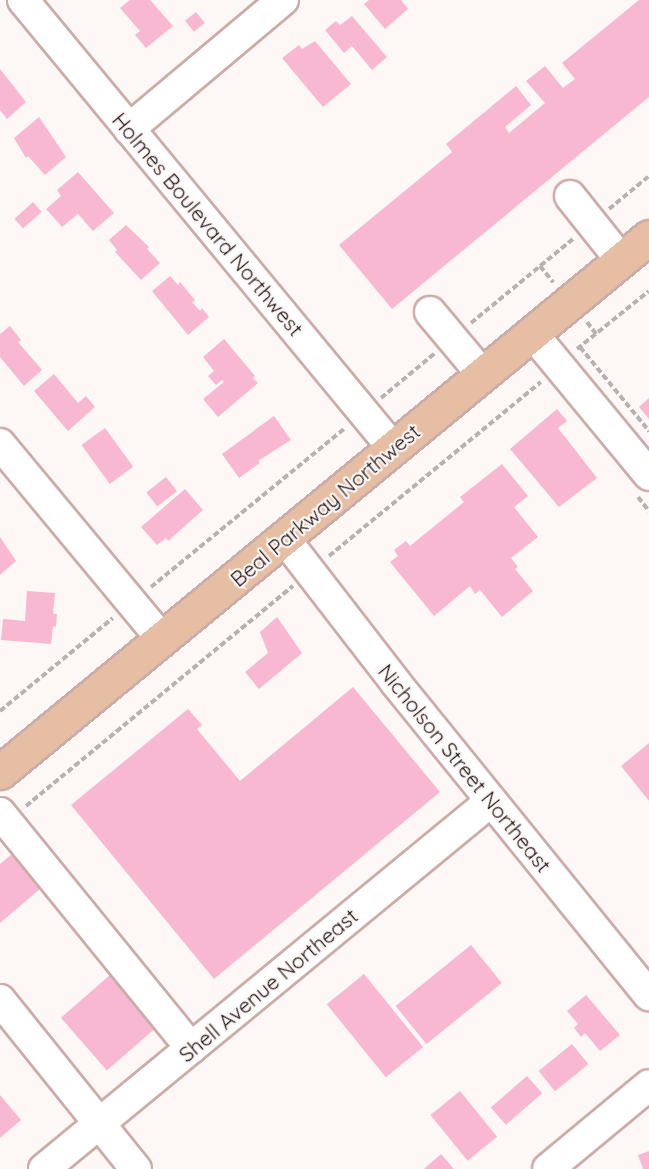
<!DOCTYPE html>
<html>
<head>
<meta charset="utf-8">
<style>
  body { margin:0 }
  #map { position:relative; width:649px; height:1169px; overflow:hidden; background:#fdf7f6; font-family:Quicksand,sans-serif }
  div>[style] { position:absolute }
  .building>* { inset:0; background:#f8b8d1; transform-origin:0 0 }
  .path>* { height:4px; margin-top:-2px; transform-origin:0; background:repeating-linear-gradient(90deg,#b8b1b0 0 6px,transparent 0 9px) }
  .roads { filter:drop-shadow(2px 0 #cbaca9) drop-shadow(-2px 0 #cbaca9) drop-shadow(0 2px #cbaca9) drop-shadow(0 -2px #cbaca9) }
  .minor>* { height:30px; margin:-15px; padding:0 15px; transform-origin:15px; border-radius:15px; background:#fff }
  .major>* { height:33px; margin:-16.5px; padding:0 16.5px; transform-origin:16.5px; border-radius:16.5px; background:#e6bea3 }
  span { translate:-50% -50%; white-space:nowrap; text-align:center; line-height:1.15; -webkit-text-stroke:4.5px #fdf7f6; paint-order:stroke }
  .street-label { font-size:21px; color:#1f1413 }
</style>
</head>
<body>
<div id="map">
  <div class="building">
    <i style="clip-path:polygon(130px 0,150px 0,173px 26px,146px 48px,135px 35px,140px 31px,120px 8px)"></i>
    <i style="clip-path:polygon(369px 0,401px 0,408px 9px,385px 29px,364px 4px)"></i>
    <i style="clip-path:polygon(639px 0,649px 0,649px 97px,392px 309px,339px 245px,452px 152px,446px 144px,516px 86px,531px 105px,505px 127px,509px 133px,545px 103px,526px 81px,545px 66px,563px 88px,575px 79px,562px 63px)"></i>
    <i style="left:196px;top:12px;width:14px;height:14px;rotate:51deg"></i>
    <i style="clip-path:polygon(352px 16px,387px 57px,372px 70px,352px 46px,344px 53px,325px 30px,336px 21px,340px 25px)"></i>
    <i style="clip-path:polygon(315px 41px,351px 84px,323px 107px,282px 58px,299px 45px,302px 49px)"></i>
    <i style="clip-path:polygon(0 69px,26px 102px,7px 119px,0 110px)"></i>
    <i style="clip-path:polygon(39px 117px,66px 157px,45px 175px,28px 156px,26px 158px,14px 138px)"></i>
    <i style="clip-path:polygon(78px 172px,114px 213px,93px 231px,78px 214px,62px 227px,46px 209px,61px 196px,57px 190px)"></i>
    <i style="left:33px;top:202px;width:13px;height:25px;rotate:48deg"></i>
    <i style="clip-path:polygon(126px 225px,149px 247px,147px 249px,160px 263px,141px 280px,115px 252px,117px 250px,109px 240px)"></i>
    <i style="clip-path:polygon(170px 276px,178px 285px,180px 282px,195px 300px,192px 302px,200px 311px,202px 308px,209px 317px,188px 335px,152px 291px)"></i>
    <i style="clip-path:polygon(10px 326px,21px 340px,18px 342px,42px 370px,24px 386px,0 357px,0 334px)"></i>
    <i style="clip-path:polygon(224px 339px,255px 376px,253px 378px,258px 383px,218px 417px,203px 399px,224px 382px,222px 380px,216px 385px,208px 376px,214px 371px,203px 357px)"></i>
    <i style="clip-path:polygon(54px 374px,78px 403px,86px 396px,95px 407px,68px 431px,34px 391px)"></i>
    <i style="clip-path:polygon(649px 398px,649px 419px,639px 407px)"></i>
    <i style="clip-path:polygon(557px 409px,567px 421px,558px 428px,597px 478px,559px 507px,510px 449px)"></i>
    <i style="clip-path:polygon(274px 416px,291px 440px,258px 461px,260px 463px,239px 478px,222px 454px)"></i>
    <i style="left:105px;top:428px;width:48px;height:29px;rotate:54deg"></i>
    <i style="clip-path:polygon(502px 464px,528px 496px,514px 507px,538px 537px,511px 558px,518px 567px,515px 569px,533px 591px,502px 617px,480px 590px,475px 594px,470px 586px,434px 616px,390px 562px,398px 556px,394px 550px,406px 541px,410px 546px,464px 502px,460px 497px)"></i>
    <i style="left:166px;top:477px;width:18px;height:25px;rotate:52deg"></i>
    <i style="clip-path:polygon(185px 489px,203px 510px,168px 541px,166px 538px,157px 545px,141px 527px)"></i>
    <i style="clip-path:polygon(0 537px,16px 561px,0 575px)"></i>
    <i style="clip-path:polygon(27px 591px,55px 593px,53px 614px,57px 614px,56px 627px,53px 626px,51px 644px,1px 640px,3px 619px,25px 621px)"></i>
    <i style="clip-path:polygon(277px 617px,302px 653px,259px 689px,245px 672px,268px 653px,260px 632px)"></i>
    <i style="clip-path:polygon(353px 687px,440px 792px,214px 979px,71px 805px,188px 709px,202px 725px,197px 729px,240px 781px)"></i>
    <i style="clip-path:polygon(649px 743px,649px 801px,621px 766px)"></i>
    <i style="clip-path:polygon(12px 854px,40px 889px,0 923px,0 864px)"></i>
    <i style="left:471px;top:945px;width:49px;height:97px;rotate:51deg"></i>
    <i style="left:364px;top:974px;width:94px;height:48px;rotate:51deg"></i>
    <i style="left:110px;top:975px;width:70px;height:65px;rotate:49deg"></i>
    <i style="clip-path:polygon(586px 995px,620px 1035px,600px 1051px,585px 1033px,581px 1037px,574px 1028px,578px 1024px,567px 1011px)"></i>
    <i style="left:572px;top:1044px;width:26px;height:43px;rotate:51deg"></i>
    <i style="left:527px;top:1076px;width:23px;height:48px;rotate:49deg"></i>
    <i style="left:460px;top:1091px;width:59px;height:38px;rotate:51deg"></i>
    <i style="clip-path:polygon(0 1095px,21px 1120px,0 1138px)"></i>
    <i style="clip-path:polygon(649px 1151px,649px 1169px,643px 1169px,638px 1155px)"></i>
    <i style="clip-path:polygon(441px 1154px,454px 1169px,424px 1169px)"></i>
  </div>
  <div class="path">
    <i style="left:609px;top:209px;width:52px;rotate:-39.5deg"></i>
    <i style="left:540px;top:266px;width:21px;rotate:51deg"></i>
    <i style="left:587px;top:322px;width:15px;rotate:53deg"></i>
    <i style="left:471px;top:323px;width:134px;rotate:-39.5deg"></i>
    <i style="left:580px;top:347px;width:109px;rotate:50.6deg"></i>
    <i style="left:577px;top:349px;width:92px;rotate:-38.9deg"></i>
    <i style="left:381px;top:398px;width:70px;rotate:-39.8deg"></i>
    <i style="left:638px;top:497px;width:18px;rotate:52deg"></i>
    <i style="left:329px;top:556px;width:274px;rotate:-39.4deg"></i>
    <i style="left:151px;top:587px;width:251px;rotate:-39.3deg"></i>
    <i style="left:0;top:711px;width:146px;rotate:-39.5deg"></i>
    <i style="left:26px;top:806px;width:346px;rotate:-39.5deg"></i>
  </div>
  <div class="roads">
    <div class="minor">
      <i style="left:23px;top:0;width:581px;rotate:50.45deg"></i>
      <i style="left:129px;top:129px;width:201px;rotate:-40deg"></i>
      <i style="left:570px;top:196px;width:82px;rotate:51.4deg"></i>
      <i style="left:430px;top:312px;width:81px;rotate:50deg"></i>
      <i style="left:532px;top:333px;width:184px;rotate:50.5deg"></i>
      <i style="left:0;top:444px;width:254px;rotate:50.3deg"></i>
      <i style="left:284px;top:538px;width:183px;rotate:52.3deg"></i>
      <i style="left:396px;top:683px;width:402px;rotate:51deg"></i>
      <i style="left:0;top:813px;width:303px;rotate:50.9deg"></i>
      <i style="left:0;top:1000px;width:217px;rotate:51.2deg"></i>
      <i style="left:44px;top:1169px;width:579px;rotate:-39.46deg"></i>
      <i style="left:548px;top:1169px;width:131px;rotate:-39.7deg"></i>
    </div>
    <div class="major">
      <i style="left:0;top:772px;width:841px;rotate:-39.5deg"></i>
    </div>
  </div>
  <div class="street-label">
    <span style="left:208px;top:224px;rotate:50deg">Holmes Boulevard Northwest</span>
    <span style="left:325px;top:505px;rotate:-40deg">Beal Parkway Northwest</span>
    <span style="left:465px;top:768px;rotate:51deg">Nicholson Street Northeast</span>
    <span style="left:268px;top:985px;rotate:-40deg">Shell Avenue Northeast</span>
  </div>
</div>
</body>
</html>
